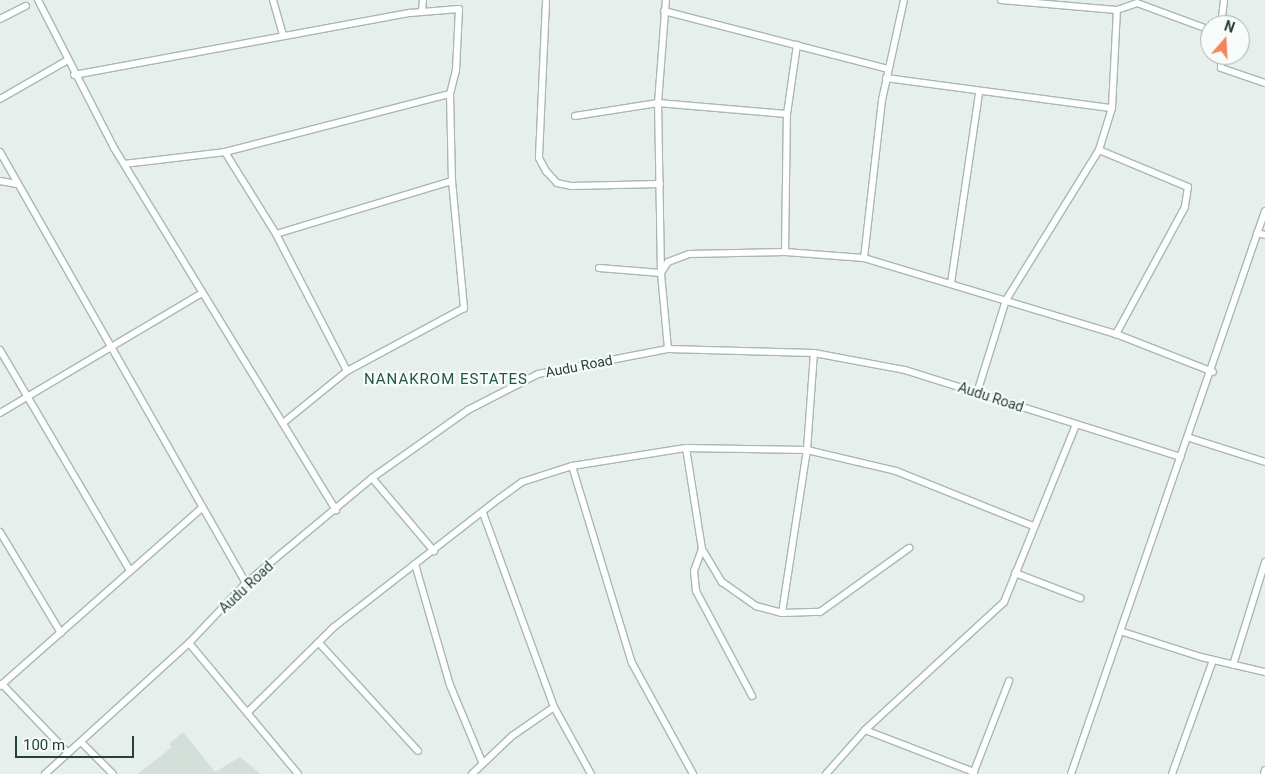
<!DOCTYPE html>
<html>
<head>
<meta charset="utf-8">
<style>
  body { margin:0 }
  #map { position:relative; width:1265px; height:774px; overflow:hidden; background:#e6efeb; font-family:Roboto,sans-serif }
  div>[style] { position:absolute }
  .built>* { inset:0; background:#d4dfda }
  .roads { filter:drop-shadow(1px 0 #a8b8b2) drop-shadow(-1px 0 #a8b8b2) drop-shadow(0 1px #a8b8b2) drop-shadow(0 -1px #a8b8b2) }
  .minor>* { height:6px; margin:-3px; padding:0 3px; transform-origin:3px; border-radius:3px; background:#fff }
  span { translate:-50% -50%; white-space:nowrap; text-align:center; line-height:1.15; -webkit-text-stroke:4.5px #f7fbf9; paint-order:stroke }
  .street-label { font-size:14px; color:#24423a }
  .neighbourhood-label { font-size:15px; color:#1f5548; letter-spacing:1px }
  .north { position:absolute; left:1200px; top:15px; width:50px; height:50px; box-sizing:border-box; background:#f7fbf9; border:1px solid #a3b1ad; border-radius:50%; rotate:19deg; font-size:14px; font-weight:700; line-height:20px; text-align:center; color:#24423a }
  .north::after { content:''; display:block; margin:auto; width:18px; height:22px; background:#f4845f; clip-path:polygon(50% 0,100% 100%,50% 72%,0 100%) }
  .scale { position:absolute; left:15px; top:736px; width:119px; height:22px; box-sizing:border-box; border:2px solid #24423a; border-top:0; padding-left:6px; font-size:15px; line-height:18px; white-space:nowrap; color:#24423a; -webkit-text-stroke:4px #f7fbf9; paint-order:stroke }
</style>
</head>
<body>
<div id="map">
  <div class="built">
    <i style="clip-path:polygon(183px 732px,215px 772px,240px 757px,261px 774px,138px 774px,172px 747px,169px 744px)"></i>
  </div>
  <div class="roads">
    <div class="minor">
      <i style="left:38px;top:0;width:166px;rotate:62.8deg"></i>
      <i style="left:114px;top:148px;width:425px;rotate:58.5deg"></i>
      <i style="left:273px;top:0;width:37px;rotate:74deg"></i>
      <i style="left:1001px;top:0;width:116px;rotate:4.9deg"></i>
      <i style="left:1117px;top:10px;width:21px;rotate:-19deg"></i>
      <i style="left:1137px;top:3px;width:78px;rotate:20.3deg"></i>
      <i style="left:546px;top:2px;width:156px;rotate:92.6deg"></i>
      <i style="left:539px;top:158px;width:15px;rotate:62deg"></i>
      <i style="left:546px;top:171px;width:16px;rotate:47deg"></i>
      <i style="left:557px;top:183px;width:14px;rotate:12deg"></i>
      <i style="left:571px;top:186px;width:89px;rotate:-1.3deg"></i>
      <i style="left:422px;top:11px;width:11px;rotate:-85deg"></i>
      <i style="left:664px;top:11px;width:231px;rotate:14.5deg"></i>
      <i style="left:0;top:19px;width:29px;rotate:-27deg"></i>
      <i style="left:1221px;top:25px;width:25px;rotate:-83deg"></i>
      <i style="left:1221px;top:55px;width:13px;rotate:90deg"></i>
      <i style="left:1221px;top:68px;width:46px;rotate:18.8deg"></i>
      <i style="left:74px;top:75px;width:342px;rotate:-10.5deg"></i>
      <i style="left:410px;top:13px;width:49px;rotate:-4.7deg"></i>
      <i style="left:459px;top:9px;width:61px;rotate:92.8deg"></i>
      <i style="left:456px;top:70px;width:25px;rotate:104deg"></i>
      <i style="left:450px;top:94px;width:87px;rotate:88.7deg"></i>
      <i style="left:452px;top:181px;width:128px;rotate:84.6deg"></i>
      <i style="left:464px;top:308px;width:133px;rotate:151.7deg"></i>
      <i style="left:347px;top:371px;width:82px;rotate:140.9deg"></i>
      <i style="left:886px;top:78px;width:228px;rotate:7.6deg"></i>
      <i style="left:0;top:99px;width:76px;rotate:-29.9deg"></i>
      <i style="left:575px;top:116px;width:84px;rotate:-8.9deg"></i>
      <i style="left:658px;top:103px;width:129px;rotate:4.9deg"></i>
      <i style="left:1099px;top:150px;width:96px;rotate:22.6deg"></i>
      <i style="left:1188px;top:187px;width:20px;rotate:99deg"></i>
      <i style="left:1185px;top:207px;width:145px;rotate:118.5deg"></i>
      <i style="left:0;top:152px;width:496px;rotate:60.3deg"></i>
      <i style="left:225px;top:152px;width:97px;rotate:58.1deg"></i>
      <i style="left:276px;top:234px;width:154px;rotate:62.6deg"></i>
      <i style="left:124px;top:164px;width:102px;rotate:-6.8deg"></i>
      <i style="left:225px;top:152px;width:232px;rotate:-14.5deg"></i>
      <i style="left:0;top:181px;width:17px;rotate:10deg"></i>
      <i style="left:1257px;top:233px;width:8px;rotate:14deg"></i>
      <i style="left:276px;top:234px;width:184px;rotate:-16.8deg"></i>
      <i style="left:785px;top:252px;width:138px;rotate:-89.2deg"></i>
      <i style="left:787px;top:114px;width:70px;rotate:-81.8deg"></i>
      <i style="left:864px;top:258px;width:159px;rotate:-83.5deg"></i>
      <i style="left:882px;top:100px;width:102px;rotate:-77.6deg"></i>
      <i style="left:599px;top:268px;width:62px;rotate:4.6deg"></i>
      <i style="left:661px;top:273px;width:170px;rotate:-91deg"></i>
      <i style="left:658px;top:103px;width:103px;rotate:-85.6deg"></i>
      <i style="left:951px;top:283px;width:192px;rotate:-81.6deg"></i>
      <i style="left:668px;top:349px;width:76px;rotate:-95.3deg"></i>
      <i style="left:661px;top:273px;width:13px;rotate:-58deg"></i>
      <i style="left:668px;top:262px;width:22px;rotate:-21deg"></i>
      <i style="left:689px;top:254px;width:96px;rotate:-1.2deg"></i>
      <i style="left:785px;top:252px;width:79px;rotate:4.3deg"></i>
      <i style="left:864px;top:258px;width:263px;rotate:16.8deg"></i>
      <i style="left:1116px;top:334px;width:104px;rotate:21.4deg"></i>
      <i style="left:0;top:350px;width:256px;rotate:59.5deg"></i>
      <i style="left:977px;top:393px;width:97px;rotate:-72.7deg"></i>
      <i style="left:1006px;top:300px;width:176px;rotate:-58.2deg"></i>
      <i style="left:1099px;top:150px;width:44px;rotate:-72.8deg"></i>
      <i style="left:1112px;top:108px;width:98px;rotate:-87.1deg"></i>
      <i style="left:0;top:413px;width:235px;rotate:-30.7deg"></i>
      <i style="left:1190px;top:438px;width:79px;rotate:17.7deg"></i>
      <i style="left:686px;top:448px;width:102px;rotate:81deg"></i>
      <i style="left:702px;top:549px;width:39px;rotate:59deg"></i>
      <i style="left:722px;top:582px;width:42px;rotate:35.2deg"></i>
      <i style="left:756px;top:606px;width:27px;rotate:15deg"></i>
      <i style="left:782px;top:613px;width:38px;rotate:-2deg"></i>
      <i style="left:820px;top:612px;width:110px;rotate:-35.7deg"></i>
      <i style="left:572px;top:466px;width:206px;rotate:73.1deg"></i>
      <i style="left:632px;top:663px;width:127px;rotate:61.2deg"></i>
      <i style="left:372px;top:478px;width:96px;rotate:49.7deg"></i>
      <i style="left:483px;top:513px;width:207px;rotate:69.9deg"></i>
      <i style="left:554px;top:707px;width:77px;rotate:61.1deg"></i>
      <i style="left:0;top:532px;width:118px;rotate:58.9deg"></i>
      <i style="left:702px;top:549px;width:23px;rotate:110deg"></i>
      <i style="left:694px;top:571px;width:20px;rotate:84deg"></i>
      <i style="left:696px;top:591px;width:119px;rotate:61.9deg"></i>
      <i style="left:415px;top:564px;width:126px;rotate:73.9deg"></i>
      <i style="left:450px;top:685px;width:83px;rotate:67.4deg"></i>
      <i style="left:1015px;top:573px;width:70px;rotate:21deg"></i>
      <i style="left:782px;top:613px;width:165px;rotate:-81.3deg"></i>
      <i style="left:807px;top:450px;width:97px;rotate:-85.9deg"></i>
      <i style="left:1120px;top:631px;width:85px;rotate:17.8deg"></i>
      <i style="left:1201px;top:657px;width:66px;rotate:13.2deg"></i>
      <i style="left:189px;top:643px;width:170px;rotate:50.2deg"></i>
      <i style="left:320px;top:644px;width:145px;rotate:47.5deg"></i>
      <i style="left:1233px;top:665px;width:108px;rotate:-72.7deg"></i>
      <i style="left:2px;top:684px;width:95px;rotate:46.3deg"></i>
      <i style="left:0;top:686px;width:269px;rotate:-41.4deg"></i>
      <i style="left:249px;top:711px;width:120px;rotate:-44.7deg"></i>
      <i style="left:334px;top:627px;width:210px;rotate:-37.9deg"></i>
      <i style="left:500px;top:498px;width:27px;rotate:-36deg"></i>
      <i style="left:522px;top:482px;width:52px;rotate:-17.7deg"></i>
      <i style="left:572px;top:466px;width:115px;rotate:-9deg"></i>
      <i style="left:686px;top:448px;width:121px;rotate:0.9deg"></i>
      <i style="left:807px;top:450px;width:91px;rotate:13.3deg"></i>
      <i style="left:896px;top:471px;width:148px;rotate:21.9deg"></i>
      <i style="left:865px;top:730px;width:117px;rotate:21.1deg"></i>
      <i style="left:81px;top:742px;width:45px;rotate:45deg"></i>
      <i style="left:45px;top:774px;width:195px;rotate:-42.3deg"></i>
      <i style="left:189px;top:643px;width:83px;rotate:-46.5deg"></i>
      <i style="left:246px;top:583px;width:164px;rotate:-39.8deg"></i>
      <i style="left:372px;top:478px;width:118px;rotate:-35.3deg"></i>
      <i style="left:468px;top:410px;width:79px;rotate:-27.2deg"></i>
      <i style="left:538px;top:374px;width:132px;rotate:-10.9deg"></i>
      <i style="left:668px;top:349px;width:146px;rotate:1.6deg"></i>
      <i style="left:814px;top:353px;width:93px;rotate:10.6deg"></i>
      <i style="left:905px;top:370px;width:289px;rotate:17.5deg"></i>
      <i style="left:472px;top:774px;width:55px;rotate:-43.5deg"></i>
      <i style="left:512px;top:736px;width:51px;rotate:-34.6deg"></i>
      <i style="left:826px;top:774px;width:59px;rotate:-48.4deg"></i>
      <i style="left:865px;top:730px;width:189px;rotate:-42.6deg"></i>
      <i style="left:1004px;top:602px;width:191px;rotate:-67.9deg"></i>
      <i style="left:973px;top:774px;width:100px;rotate:-68.8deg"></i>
      <i style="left:1071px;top:774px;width:595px;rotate:-70.99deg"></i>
      <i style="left:1172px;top:774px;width:121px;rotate:-70.2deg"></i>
      <i style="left:1264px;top:774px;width:4px;rotate:-76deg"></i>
    </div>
  </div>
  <div class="street-label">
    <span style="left:579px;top:366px;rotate:-11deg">Audu Road</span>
    <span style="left:991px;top:397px;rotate:18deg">Audu Road</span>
    <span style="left:246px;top:587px;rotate:-43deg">Audu Road</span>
  </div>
  <div class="neighbourhood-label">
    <span style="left:446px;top:380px">NANAKROM ESTATES</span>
  </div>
  <div class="north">N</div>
  <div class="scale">100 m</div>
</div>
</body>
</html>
